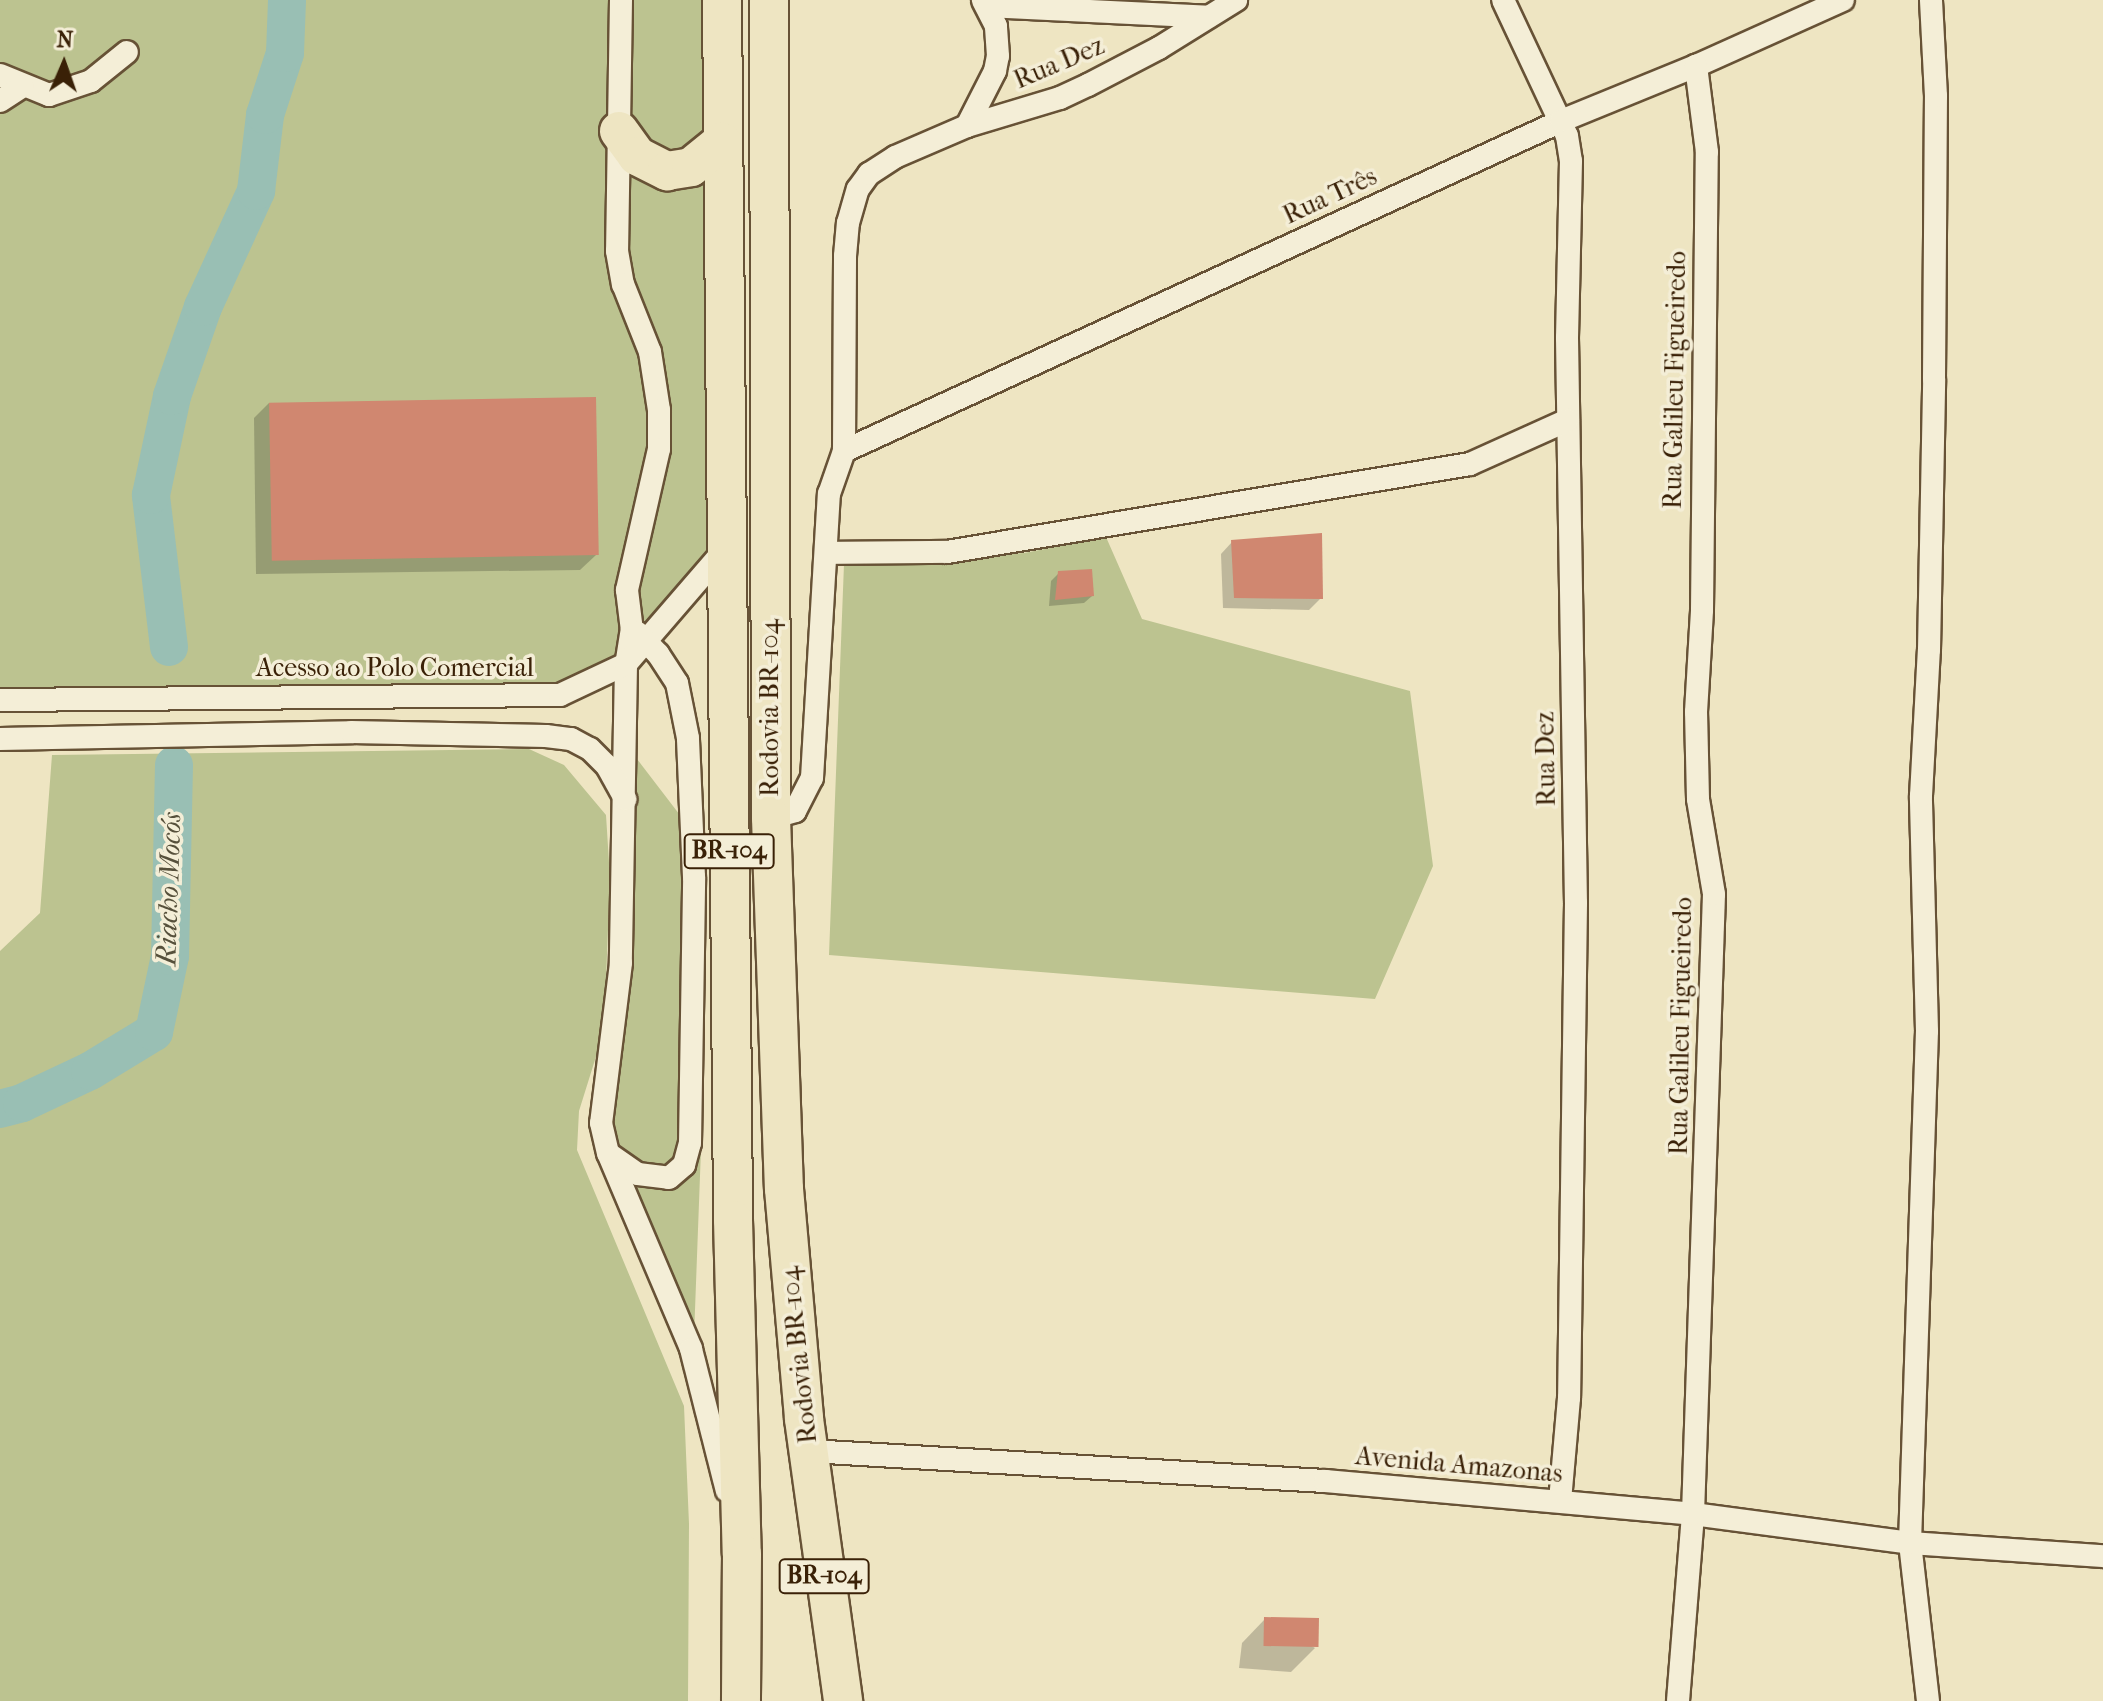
<!DOCTYPE html>
<html>
<head>
<meta charset="utf-8">
<style>
  body { margin:0 }
  #map { position:relative; width:2103px; height:1701px; overflow:hidden; background:#eee5c2; font-family:"IM FELL French Canon",serif }
  div>[style] { position:absolute }
  .green>* { inset:0; background:#bcc390 }
  .shadow>* { inset:0; background:#0003 }
  .river>* { height:38px; margin:-19px; padding:0 19px; transform-origin:19px; border-radius:19px; background:#99bfb4 }
  .building>* { inset:0; background:#d08770; transform-origin:0 0 }
  .roads { filter:drop-shadow(2px 0 #675236) drop-shadow(-2px 0 #675236) drop-shadow(0 2px #675236) drop-shadow(0 -2px #675236) }
  .minor>* { height:22px; margin:-11px; padding:0 11px; transform-origin:11px; border-radius:11px; background:#f4eed7 }
  .trunk>* { height:38px; margin:-19px; padding:0 19px; transform-origin:19px; border-radius:19px; background:#eee5c2 }
  span { translate:-50% -50%; white-space:nowrap; text-align:center; line-height:1.15; -webkit-text-stroke:7px #f4eed7; paint-order:stroke }
  .shield-label span { padding:2px 6px; background:#f4eed7; border:2px solid; border-radius:6px; -webkit-text-stroke-width:0 }
  .shield-label { font-size:24px; color:#3a2107; font-weight:700 }
  .street-label { font-size:26px; color:#3a2107 }
  .water-label { font-size:28px; color:#56503b; font-style:italic }
  .north { position:absolute; left:24px; top:24px; width:80px; height:80px; -webkit-text-stroke:6px #f4eed7; paint-order:stroke; rotate:2deg; font-size:22px; font-weight:700; line-height:32px; text-align:center; color:#3a2107 }
  .north::after { content:''; display:block; margin:auto; width:28px; height:36px; background:#3a2107; clip-path:polygon(50% 0,100% 100%,50% 72%,0 100%) }
</style>
</head>
<body>
<div id="map">
  <div class="green">
    <i style="clip-path:polygon(0 0,716px 0,718px 543px,642px 643px,558px 691px,0 699px)"></i>
    <i style="clip-path:polygon(1106px 537px,1142px 619px,1410px 691px,1433px 866px,1375px 999px,829px 955px,844px 564px,1024px 553px)"></i>
    <i style="clip-path:polygon(529px 749px,564px 765px,606px 815px,610px 878px,604px 1031px,579px 1111px,577px 1150px,684px 1406px,689px 1524px,688px 1701px,0 1701px,0 951px,40px 913px,52px 755px)"></i>
    <i style="clip-path:polygon(637px 759px,686px 823px,684px 1150px,672px 1168px,656px 1172px,617px 1153px,609px 1125px,623px 1011px)"></i>
    <i style="clip-path:polygon(701px 1149px,694px 1337px,626px 1180px,652px 1185px,682px 1184px)"></i>
  </div>
  <div class="shadow">
    <i style="clip-path:polygon(269px 403px,596px 555px,580px 570px,256px 574px,254px 418px)"></i>
    <i style="clip-path:polygon(1232px 542px,1321px 598px,1309px 610px,1223px 608px,1221px 554px)"></i>
    <i style="clip-path:polygon(1059px 573px,1092px 596px,1084px 603px,1049px 606px,1051px 581px)"></i>
    <i style="clip-path:polygon(1265px 1619px,1315px 1648px,1291px 1672px,1239px 1668px,1242px 1643px)"></i>
  </div>
  <div class="river">
    <i style="left:169px;top:647px;width:153px;rotate:-96.8deg"></i>
    <i style="left:151px;top:495px;width:101px;rotate:-78deg"></i>
    <i style="left:172px;top:396px;width:94px;rotate:-70.8deg"></i>
    <i style="left:203px;top:307px;width:128px;rotate:-65.4deg"></i>
    <i style="left:256px;top:191px;width:77px;rotate:-83.2deg"></i>
    <i style="left:265px;top:115px;width:65px;rotate:-72.1deg"></i>
    <i style="left:285px;top:53px;width:53px;rotate:-87.8deg"></i>
    <i style="left:0;top:1109px;width:23px;rotate:-15deg"></i>
    <i style="left:22px;top:1103px;width:75px;rotate:-25.2deg"></i>
    <i style="left:90px;top:1071px;width:75px;rotate:-31.4deg"></i>
    <i style="left:154px;top:1032px;width:78px;rotate:-78.1deg"></i>
    <i style="left:170px;top:956px;width:191px;rotate:-88.8deg"></i>
  </div>
  <div class="building">
    <i style="left:596px;top:397px;width:158px;height:327px;rotate:89deg"></i>
    <i style="clip-path:polygon(1322px 533px,1323px 599px,1234px 598px,1231px 540px)"></i>
    <i style="clip-path:polygon(1092px 569px,1094px 596px,1055px 600px,1058px 571px)"></i>
    <i style="left:1264px;top:1617px;width:55px;height:29px;rotate:1deg"></i>
  </div>
  <div class="roads">
    <div class="minor">
      <i style="left:621px;top:0;width:251px;rotate:90.9deg"></i>
      <i style="left:617px;top:251px;width:34px;rotate:80deg"></i>
      <i style="left:623px;top:284px;width:73px;rotate:68.3deg"></i>
      <i style="left:650px;top:352px;width:59px;rotate:81.2deg"></i>
      <i style="left:659px;top:410px;width:39px;rotate:90deg"></i>
      <i style="left:659px;top:449px;width:145px;rotate:102.8deg"></i>
      <i style="left:627px;top:590px;width:38px;rotate:83deg"></i>
      <i style="left:632px;top:628px;width:36px;rotate:99deg"></i>
      <i style="left:626px;top:664px;width:299px;rotate:91deg"></i>
      <i style="left:621px;top:963px;width:161px;rotate:97.1deg"></i>
      <i style="left:601px;top:1123px;width:31px;rotate:77deg"></i>
      <i style="left:608px;top:1153px;width:213px;rotate:67deg"></i>
      <i style="left:691px;top:1349px;width:146px;rotate:75.8deg"></i>
      <i style="left:1503px;top:0;width:150px;rotate:64.8deg"></i>
      <i style="left:1567px;top:136px;width:25px;rotate:81deg"></i>
      <i style="left:1571px;top:161px;width:177px;rotate:91.3deg"></i>
      <i style="left:1567px;top:338px;width:565px;rotate:89.09deg"></i>
      <i style="left:1576px;top:903px;width:495px;rotate:90.8deg"></i>
      <i style="left:1569px;top:1398px;width:103px;rotate:95deg"></i>
      <i style="left:987px;top:6px;width:221px;rotate:2.8deg"></i>
      <i style="left:0;top:75px;width:53px;rotate:22.2deg"></i>
      <i style="left:49px;top:95px;width:44px;rotate:-18.4deg"></i>
      <i style="left:91px;top:81px;width:46px;rotate:-38.9deg"></i>
      <i style="left:0;top:101px;width:27px;rotate:-33deg"></i>
      <i style="left:967px;top:126px;width:62px;rotate:-63deg"></i>
      <i style="left:995px;top:71px;width:15px;rotate:-79deg"></i>
      <i style="left:998px;top:56px;width:30px;rotate:-94deg"></i>
      <i style="left:996px;top:26px;width:29px;rotate:-117deg"></i>
      <i style="left:844px;top:451px;width:789px;rotate:-24.71deg"></i>
      <i style="left:1561px;top:121px;width:146px;rotate:-22.2deg"></i>
      <i style="left:1696px;top:66px;width:161px;rotate:-24.2deg"></i>
      <i style="left:826px;top:553px;width:121px;rotate:-0.5deg"></i>
      <i style="left:947px;top:552px;width:530px;rotate:-9.55deg"></i>
      <i style="left:1470px;top:464px;width:107px;rotate:-24.2deg"></i>
      <i style="left:0;top:700px;width:560px;rotate:-0.51deg"></i>
      <i style="left:560px;top:695px;width:73px;rotate:-25.2deg"></i>
      <i style="left:626px;top:664px;width:153px;rotate:-49.2deg"></i>
      <i style="left:0;top:739px;width:351px;rotate:-1.1deg"></i>
      <i style="left:351px;top:732px;width:195px;rotate:1.2deg"></i>
      <i style="left:546px;top:736px;width:25px;rotate:7deg"></i>
      <i style="left:571px;top:739px;width:21px;rotate:28deg"></i>
      <i style="left:590px;top:749px;width:24px;rotate:45deg"></i>
      <i style="left:607px;top:766px;width:38px;rotate:61deg"></i>
      <i style="left:771px;top:818px;width:25px;rotate:-16deg"></i>
      <i style="left:795px;top:811px;width:37px;rotate:-63deg"></i>
      <i style="left:812px;top:778px;width:285px;rotate:-86.6deg"></i>
      <i style="left:829px;top:494px;width:46px;rotate:-70.8deg"></i>
      <i style="left:844px;top:451px;width:195px;rotate:-89.7deg"></i>
      <i style="left:845px;top:256px;width:33px;rotate:-85deg"></i>
      <i style="left:848px;top:223px;width:35px;rotate:-74deg"></i>
      <i style="left:858px;top:189px;width:19px;rotate:-54deg"></i>
      <i style="left:869px;top:174px;width:31px;rotate:-33deg"></i>
      <i style="left:895px;top:157px;width:78px;rotate:-23.3deg"></i>
      <i style="left:967px;top:126px;width:97px;rotate:-16.8deg"></i>
      <i style="left:1060px;top:98px;width:31px;rotate:-25deg"></i>
      <i style="left:1088px;top:85px;width:80px;rotate:-27.5deg"></i>
      <i style="left:1159px;top:48px;width:91px;rotate:-31.9deg"></i>
      <i style="left:609px;top:1154px;width:35px;rotate:35deg"></i>
      <i style="left:638px;top:1174px;width:31px;rotate:7deg"></i>
      <i style="left:669px;top:1178px;width:20px;rotate:-41deg"></i>
      <i style="left:684px;top:1165px;width:23px;rotate:-75deg"></i>
      <i style="left:690px;top:1143px;width:266px;rotate:-89.1deg"></i>
      <i style="left:694px;top:877px;width:139px;rotate:-92.5deg"></i>
      <i style="left:688px;top:738px;width:56px;rotate:-101.3deg"></i>
      <i style="left:677px;top:683px;width:35px;rotate:-123deg"></i>
      <i style="left:658px;top:654px;width:30px;rotate:-134deg"></i>
      <i style="left:809px;top:1451px;width:517px;rotate:3.33deg"></i>
      <i style="left:1325px;top:1481px;width:369px;rotate:5.1deg"></i>
      <i style="left:1693px;top:1514px;width:219px;rotate:7.6deg"></i>
      <i style="left:1910px;top:1543px;width:193px;rotate:3.9deg"></i>
      <i style="left:1678px;top:1701px;width:188px;rotate:-85.4deg"></i>
      <i style="left:1693px;top:1514px;width:620px;rotate:-88.06deg"></i>
      <i style="left:1714px;top:894px;width:96px;rotate:-99.6deg"></i>
      <i style="left:1698px;top:799px;width:87px;rotate:-91.3deg"></i>
      <i style="left:1696px;top:712px;width:102px;rotate:-86.6deg"></i>
      <i style="left:1702px;top:610px;width:458px;rotate:-89.4deg"></i>
      <i style="left:1707px;top:152px;width:87px;rotate:-97.3deg"></i>
      <i style="left:1928px;top:1701px;width:159px;rotate:-96.5deg"></i>
      <i style="left:1910px;top:1543px;width:512px;rotate:-88.1deg"></i>
      <i style="left:1927px;top:1031px;width:235px;rotate:-91.5deg"></i>
      <i style="left:1921px;top:796px;width:146px;rotate:-86.9deg"></i>
      <i style="left:1929px;top:650px;width:271px;rotate:-88.9deg"></i>
      <i style="left:1934px;top:379px;width:283px;rotate:-89.6deg"></i>
      <i style="left:1936px;top:96px;width:96px;rotate:-93deg"></i>
    </div>
    <div class="trunk">
      <i style="left:722px;top:0;width:1220px;rotate:89.48deg"></i>
      <i style="left:733px;top:1220px;width:334px;rotate:88.5deg"></i>
      <i style="left:742px;top:1554px;width:147px;rotate:90.4deg"></i>
      <i style="left:769px;top:0;width:818px;rotate:89.86deg"></i>
      <i style="left:771px;top:818px;width:371px;rotate:88deg"></i>
      <i style="left:784px;top:1189px;width:231px;rotate:85deg"></i>
      <i style="left:804px;top:1419px;width:285px;rotate:82.1deg"></i>
      <i style="left:619px;top:131px;width:31px;rotate:54deg"></i>
      <i style="left:637px;top:156px;width:34px;rotate:27deg"></i>
      <i style="left:667px;top:171px;width:24px;rotate:-9deg"></i>
      <i style="left:691px;top:167px;width:40px;rotate:-39deg"></i>
    </div>
  </div>
  <div class="shield-label">
    <span style="left:729px;top:851px">BR-104</span>
    <span style="left:824px;top:1576px">BR-104</span>
  </div>
  <div class="street-label">
    <span style="left:1059px;top:63px;rotate:-23deg">Rua Dez</span>
    <span style="left:1330px;top:196px;rotate:-25deg">Rua Três</span>
    <span style="left:1675px;top:380px;rotate:-89deg">Rua Galileu Figueiredo</span>
    <span style="left:395px;top:668px">Acesso ao Polo Comercial</span>
    <span style="left:770px;top:708px;rotate:-90deg">Rodovia BR-104</span>
    <span style="left:1546px;top:759px;rotate:-91deg">Rua Dez</span>
    <span style="left:1681px;top:1026px;rotate:-89deg">Rua Galileu Figueiredo</span>
    <span style="left:799px;top:1355px;rotate:-96deg">Rodovia BR-104</span>
    <span style="left:1459px;top:1465px;rotate:5deg">Avenida Amazonas</span>
  </div>
  <div class="water-label">
    <span style="left:169px;top:889px;rotate:-88deg">Riacho Mocós</span>
  </div>
  <div class="north">N</div>
</div>
</body>
</html>
